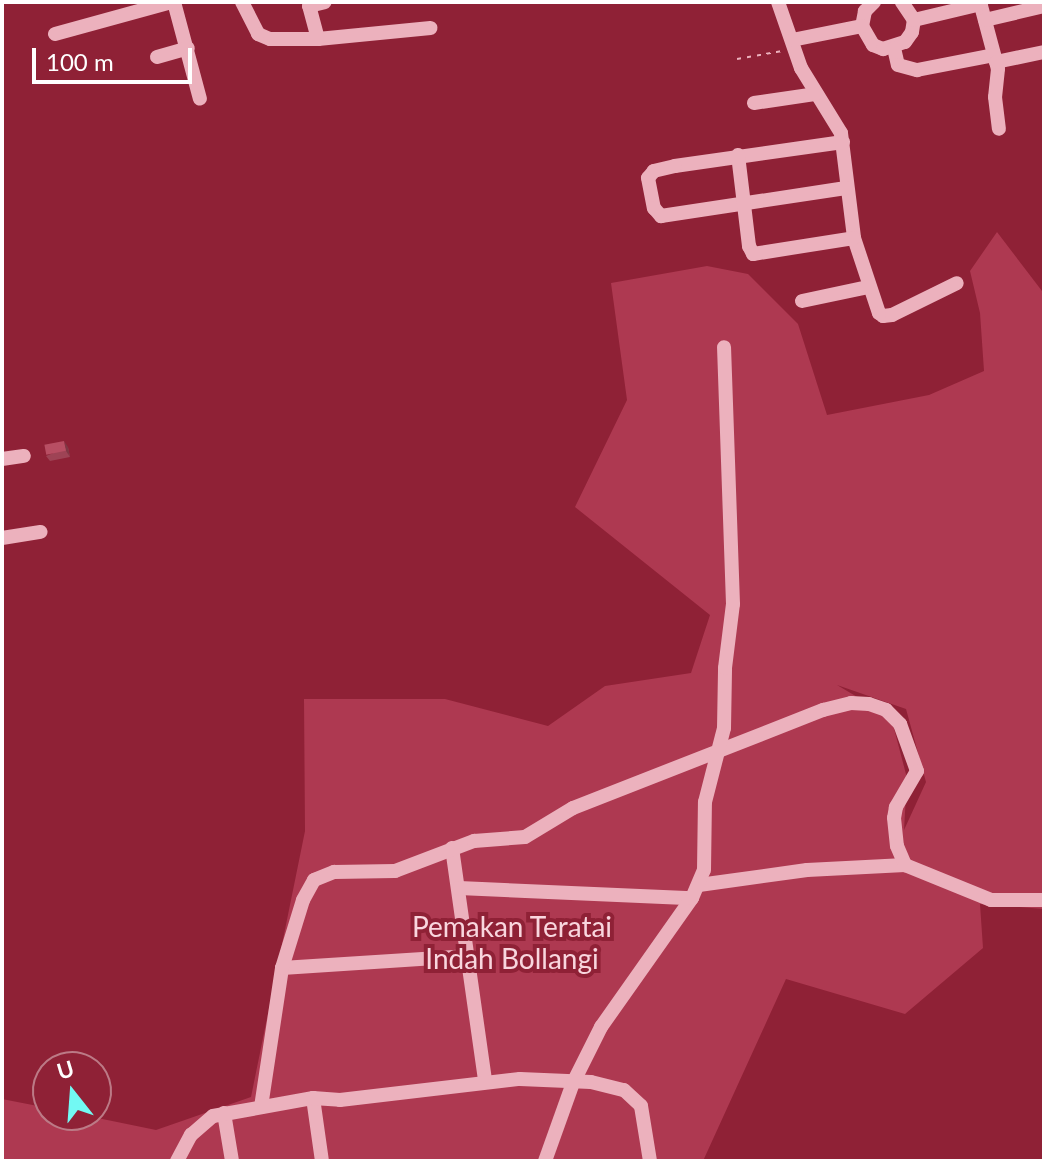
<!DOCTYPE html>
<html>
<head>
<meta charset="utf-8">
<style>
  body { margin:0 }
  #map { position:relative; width:1046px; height:1163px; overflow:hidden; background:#8f2136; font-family:Lato,sans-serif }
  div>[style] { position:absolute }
  .green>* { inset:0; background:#ae3951 }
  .path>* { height:2px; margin-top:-1px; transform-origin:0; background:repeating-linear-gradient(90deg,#ecb1bd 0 4px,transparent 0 10px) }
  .minor>* { height:14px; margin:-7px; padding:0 7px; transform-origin:7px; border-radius:7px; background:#ecb1bd }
  .wall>* { inset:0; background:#9e4355 }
  .shaded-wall>* { inset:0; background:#813745 }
  .building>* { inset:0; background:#b84e63; transform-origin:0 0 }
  span { translate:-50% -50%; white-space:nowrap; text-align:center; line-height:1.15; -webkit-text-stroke:8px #8f2136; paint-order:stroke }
  .park-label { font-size:28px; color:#f9d6de }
  .frame { position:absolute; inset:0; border:4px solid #fff; pointer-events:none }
  .north { position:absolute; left:32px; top:1051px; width:80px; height:80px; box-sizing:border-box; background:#8f2136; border:2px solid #bc7a86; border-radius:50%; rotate:343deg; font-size:22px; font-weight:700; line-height:32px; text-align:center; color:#fff }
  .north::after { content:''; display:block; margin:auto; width:28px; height:36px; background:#72f9f3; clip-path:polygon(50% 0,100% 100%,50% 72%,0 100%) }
  .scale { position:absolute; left:32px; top:48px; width:160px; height:36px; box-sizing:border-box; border:4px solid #fff; border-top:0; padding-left:10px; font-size:24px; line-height:28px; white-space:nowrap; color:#fff; -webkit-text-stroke:6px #8f2136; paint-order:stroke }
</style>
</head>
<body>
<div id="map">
  <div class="green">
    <i style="clip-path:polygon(evenodd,997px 232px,1042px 291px,1044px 302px,1044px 909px,980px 904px,983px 948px,905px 1014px,786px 979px,703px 1161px,2px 1161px,2px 1099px,48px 1108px,48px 1115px,83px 1115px,156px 1130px,251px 1097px,305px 831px,304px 699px,445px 699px,548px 726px,605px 686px,691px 673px,710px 615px,575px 507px,627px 400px,611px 283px,707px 266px,748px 274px,798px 324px,827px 415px,929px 395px,984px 371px,980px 313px,970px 271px,997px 232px,837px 685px,906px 709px,926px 782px,904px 830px,907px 778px,891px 717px,837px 685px)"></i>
  </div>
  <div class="path">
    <i style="left:737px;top:59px;width:46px;rotate:-10.1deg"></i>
  </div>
  <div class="minor">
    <i style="left:174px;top:2px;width:100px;rotate:75deg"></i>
    <i style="left:242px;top:2px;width:36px;rotate:63deg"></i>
    <i style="left:258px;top:34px;width:13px;rotate:23deg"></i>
    <i style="left:270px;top:39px;width:48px"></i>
    <i style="left:318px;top:39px;width:113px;rotate:-5.6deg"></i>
    <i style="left:778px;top:2px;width:70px;rotate:70.8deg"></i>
    <i style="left:801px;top:68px;width:76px;rotate:58.4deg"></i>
    <i style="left:841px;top:133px;width:106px;rotate:82.9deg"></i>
    <i style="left:854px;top:238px;width:79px;rotate:71.6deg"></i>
    <i style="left:879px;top:313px;width:5px;rotate:37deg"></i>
    <i style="left:883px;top:316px;width:9px;rotate:-6deg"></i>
    <i style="left:892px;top:315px;width:72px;rotate:-26.2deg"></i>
    <i style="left:874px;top:2px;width:13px;rotate:135deg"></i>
    <i style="left:865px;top:11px;width:15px;rotate:101deg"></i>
    <i style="left:862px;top:26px;width:22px;rotate:60deg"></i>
    <i style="left:873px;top:45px;width:11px;rotate:22deg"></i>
    <i style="left:883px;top:49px;width:23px;rotate:-18deg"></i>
    <i style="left:905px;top:42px;width:12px;rotate:-55deg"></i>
    <i style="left:912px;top:32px;width:12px;rotate:-81deg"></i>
    <i style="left:914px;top:20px;width:22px;rotate:-124deg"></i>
    <i style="left:980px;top:2px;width:69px;rotate:75deg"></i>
    <i style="left:998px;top:69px;width:28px;rotate:96deg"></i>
    <i style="left:995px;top:97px;width:32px;rotate:83deg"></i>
    <i style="left:914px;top:20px;width:69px;rotate:-13.4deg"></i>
    <i style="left:985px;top:20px;width:61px;rotate:-13.3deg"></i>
    <i style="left:55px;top:34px;width:120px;rotate:-15.4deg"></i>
    <i style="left:318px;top:39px;width:34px;rotate:-105deg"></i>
    <i style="left:309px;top:6px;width:16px;rotate:-14deg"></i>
    <i style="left:792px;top:40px;width:71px;rotate:-11.3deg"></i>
    <i style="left:894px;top:48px;width:17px;rotate:77deg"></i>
    <i style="left:898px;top:65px;width:20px;rotate:15deg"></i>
    <i style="left:917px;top:70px;width:78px;rotate:-11deg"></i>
    <i style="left:157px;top:57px;width:32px;rotate:-16deg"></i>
    <i style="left:996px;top:62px;width:49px;rotate:-11.8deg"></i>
    <i style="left:754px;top:103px;width:63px;rotate:-8.3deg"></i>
    <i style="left:843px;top:142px;width:170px;rotate:171.9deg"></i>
    <i style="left:675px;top:166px;width:22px;rotate:167deg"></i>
    <i style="left:654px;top:171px;width:9px;rotate:131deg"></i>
    <i style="left:648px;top:178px;width:31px;rotate:79deg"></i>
    <i style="left:654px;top:208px;width:11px;rotate:49deg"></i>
    <i style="left:661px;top:216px;width:187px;rotate:-8.6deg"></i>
    <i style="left:738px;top:155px;width:92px;rotate:83.1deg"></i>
    <i style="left:749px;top:246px;width:9px;rotate:63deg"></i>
    <i style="left:753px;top:254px;width:102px;rotate:-9deg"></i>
    <i style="left:802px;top:301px;width:67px;rotate:-12deg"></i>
    <i style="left:2px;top:459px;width:22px;rotate:-8deg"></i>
    <i style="left:2px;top:538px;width:39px;rotate:-9deg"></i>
    <i style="left:452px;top:848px;width:235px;rotate:81.9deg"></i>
    <i style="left:699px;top:885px;width:109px;rotate:-7.9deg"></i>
    <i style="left:807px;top:870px;width:98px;rotate:-2.9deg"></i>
    <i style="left:459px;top:888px;width:233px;rotate:2.5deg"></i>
    <i style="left:282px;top:968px;width:184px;rotate:-3.7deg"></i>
    <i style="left:313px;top:1098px;width:64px;rotate:81.9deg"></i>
    <i style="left:261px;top:1107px;width:141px;rotate:-81.4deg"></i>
    <i style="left:282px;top:968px;width:71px;rotate:-72.8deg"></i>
    <i style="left:303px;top:900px;width:23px;rotate:-61deg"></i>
    <i style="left:314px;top:880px;width:22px;rotate:-22deg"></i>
    <i style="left:334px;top:872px;width:61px;rotate:-0.9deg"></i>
    <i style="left:395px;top:871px;width:85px;rotate:-20.8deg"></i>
    <i style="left:474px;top:841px;width:51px;rotate:-4.5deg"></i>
    <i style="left:525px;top:837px;width:56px;rotate:-31.1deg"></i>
    <i style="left:573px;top:808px;width:269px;rotate:-21.4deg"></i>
    <i style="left:823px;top:710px;width:29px;rotate:-14deg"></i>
    <i style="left:851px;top:703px;width:18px;rotate:3deg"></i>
    <i style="left:869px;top:704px;width:18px;rotate:19deg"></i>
    <i style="left:886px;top:710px;width:20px;rotate:45deg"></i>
    <i style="left:900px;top:724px;width:50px;rotate:70.1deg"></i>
    <i style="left:917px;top:771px;width:42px;rotate:120.3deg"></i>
    <i style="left:896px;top:807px;width:11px;rotate:100deg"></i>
    <i style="left:894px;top:818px;width:28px;rotate:84deg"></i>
    <i style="left:897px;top:846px;width:21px;rotate:67deg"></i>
    <i style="left:905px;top:865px;width:93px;rotate:22.1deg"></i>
    <i style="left:991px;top:900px;width:53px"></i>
    <i style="left:224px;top:1113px;width:49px;rotate:80.5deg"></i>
    <i style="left:177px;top:1161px;width:30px;rotate:-62deg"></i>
    <i style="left:191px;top:1135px;width:29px;rotate:-41deg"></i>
    <i style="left:213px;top:1116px;width:102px;rotate:-10.2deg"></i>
    <i style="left:313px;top:1098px;width:27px;rotate:4deg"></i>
    <i style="left:340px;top:1100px;width:181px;rotate:-6.7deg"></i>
    <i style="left:520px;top:1079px;width:71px;rotate:2.4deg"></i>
    <i style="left:591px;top:1082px;width:34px;rotate:14deg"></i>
    <i style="left:624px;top:1090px;width:23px;rotate:43deg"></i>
    <i style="left:641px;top:1106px;width:56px;rotate:80.7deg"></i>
    <i style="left:545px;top:1161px;width:83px;rotate:-70.3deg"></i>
    <i style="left:573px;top:1083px;width:63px;rotate:-63.4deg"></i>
    <i style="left:601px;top:1027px;width:158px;rotate:-54.8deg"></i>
    <i style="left:692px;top:898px;width:30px;rotate:-67deg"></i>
    <i style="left:704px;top:870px;width:68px;rotate:-89.2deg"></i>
    <i style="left:705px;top:802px;width:76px;rotate:-75.6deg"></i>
    <i style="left:724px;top:728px;width:60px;rotate:-89deg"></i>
    <i style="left:725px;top:668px;width:64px;rotate:-82.9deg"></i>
    <i style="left:733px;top:604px;width:257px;rotate:-92deg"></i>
  </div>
  <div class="wall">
    <i style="clip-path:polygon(68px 447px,70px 457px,50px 461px,46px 456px)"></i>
  </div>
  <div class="shaded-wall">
    <i style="clip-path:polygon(64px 441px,68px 447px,70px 457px,66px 451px)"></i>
  </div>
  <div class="building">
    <i style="left:64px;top:441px;width:10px;height:20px;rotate:79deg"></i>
  </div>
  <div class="park-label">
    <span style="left:512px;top:942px">Pemakan Teratai<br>Indah Bollangi</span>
  </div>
  <div class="frame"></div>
  <div class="north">U</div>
  <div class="scale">100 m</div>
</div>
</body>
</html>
